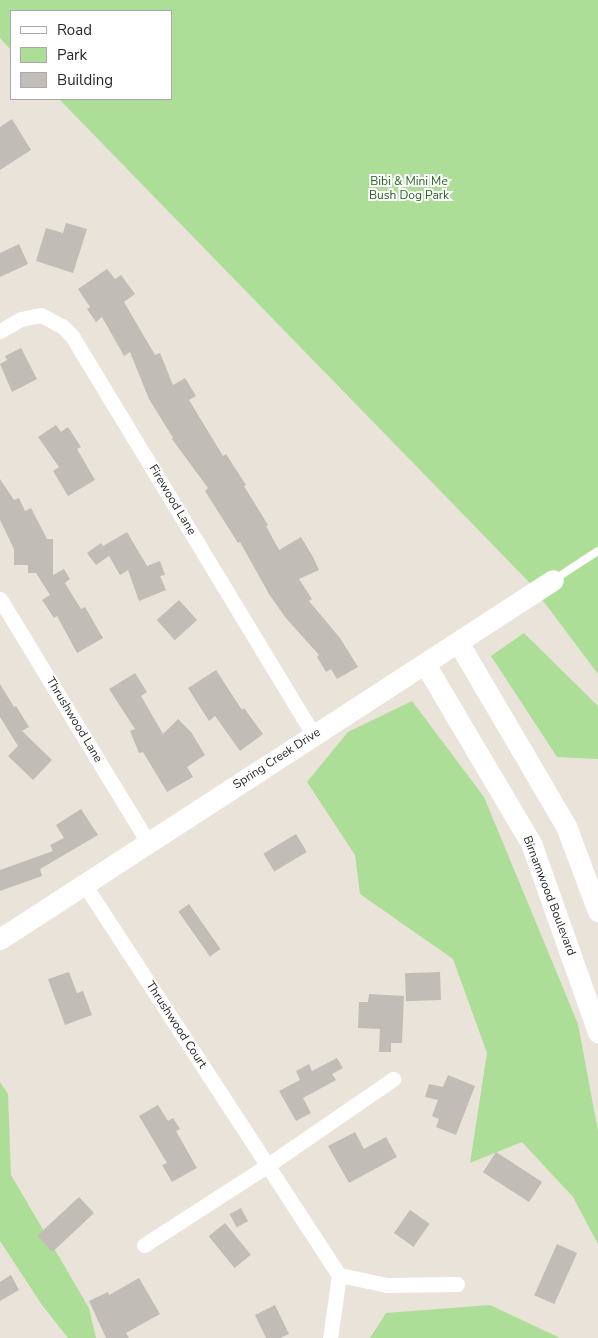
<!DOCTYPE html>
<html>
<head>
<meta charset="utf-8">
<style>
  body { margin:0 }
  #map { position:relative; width:598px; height:1338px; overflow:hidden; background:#e9e3d9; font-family:"Nunito Sans",sans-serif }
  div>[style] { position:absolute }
  .green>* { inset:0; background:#acde97 }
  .building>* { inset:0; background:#c1bdb6; transform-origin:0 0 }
  .lane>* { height:8px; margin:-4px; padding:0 4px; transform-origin:4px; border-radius:4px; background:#fff }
  .street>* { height:15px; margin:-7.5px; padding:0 7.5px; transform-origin:7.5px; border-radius:7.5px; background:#fff }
  .secondary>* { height:21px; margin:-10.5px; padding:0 10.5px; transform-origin:10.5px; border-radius:10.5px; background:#fff }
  span { translate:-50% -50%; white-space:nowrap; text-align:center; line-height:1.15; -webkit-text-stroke:4px #fff; paint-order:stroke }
  .park-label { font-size:12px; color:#275f1c }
  .street-label { font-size:12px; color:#272727 }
  .legend { position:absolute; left:10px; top:10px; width:162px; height:90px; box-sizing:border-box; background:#fff; border:1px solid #a9a9a9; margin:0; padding:6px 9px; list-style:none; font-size:15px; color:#272727 }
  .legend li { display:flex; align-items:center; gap:10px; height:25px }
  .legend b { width:25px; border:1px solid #a9a9a9 }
</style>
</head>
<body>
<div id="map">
  <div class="green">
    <i style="clip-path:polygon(0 0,598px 0,598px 674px,529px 582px,59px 99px,171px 99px,171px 11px,11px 11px,11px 50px,0 38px)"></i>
    <i style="clip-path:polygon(524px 633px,598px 706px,598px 759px,557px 757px,491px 656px)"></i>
    <i style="clip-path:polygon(412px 701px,484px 797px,578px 1024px,598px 1131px,598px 1244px,573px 1197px,522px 1142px,470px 1163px,487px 1053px,453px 959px,360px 894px,355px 855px,307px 782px,348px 732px)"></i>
    <i style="clip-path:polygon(0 1082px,8px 1094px,11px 1175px,89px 1308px,96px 1338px,68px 1338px,42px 1305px,0 1241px)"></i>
    <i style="clip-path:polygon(490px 1305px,560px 1338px,370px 1338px,386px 1313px)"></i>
  </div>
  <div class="building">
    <i style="clip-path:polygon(12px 119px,31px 150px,0 170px,0 127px)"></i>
    <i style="clip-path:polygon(66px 223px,87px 229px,73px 273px,36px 261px,46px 228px,63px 233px)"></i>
    <i style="clip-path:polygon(19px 244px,28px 264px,0 277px,0 253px)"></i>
    <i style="clip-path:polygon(107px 269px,115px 279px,121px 275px,135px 294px,124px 302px,155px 355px,160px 353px,173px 385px,185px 378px,196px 396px,189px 400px,223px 456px,226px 454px,246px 485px,244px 486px,268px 525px,266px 526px,279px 550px,301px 537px,313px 557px,319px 570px,299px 579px,312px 599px,309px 601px,340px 638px,358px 667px,337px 679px,331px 669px,326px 672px,317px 657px,319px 655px,285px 617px,269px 594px,240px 542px,238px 543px,205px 491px,208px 488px,172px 439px,173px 438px,149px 399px,130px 352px,124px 356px,102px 317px,96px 322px,87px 309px,90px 307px,78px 289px)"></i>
    <i style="clip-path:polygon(21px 348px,37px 379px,12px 392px,0 364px,7px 360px,5px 356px)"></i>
    <i style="clip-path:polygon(56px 425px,61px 432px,68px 427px,81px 447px,77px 449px,95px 480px,68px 496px,53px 471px,59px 467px,38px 437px)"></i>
    <i style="clip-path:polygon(0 479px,14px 500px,19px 498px,25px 511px,31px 508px,47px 539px,53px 539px,53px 575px,64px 569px,70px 579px,65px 583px,81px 609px,85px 607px,103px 638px,77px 653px,57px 616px,54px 618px,42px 600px,50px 595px,36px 573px,28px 573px,28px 565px,14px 565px,14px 549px,0 520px)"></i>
    <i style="clip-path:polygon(127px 532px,147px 566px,160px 561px,165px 575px,160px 576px,166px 590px,139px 601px,128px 570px,120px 575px,109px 556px,96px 565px,87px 553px,101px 543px,103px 546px)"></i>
    <i style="left:179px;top:600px;width:27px;height:30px;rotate:48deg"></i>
    <i style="clip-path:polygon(216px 670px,242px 710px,244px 708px,263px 734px,240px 751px,215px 716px,209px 721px,188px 688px)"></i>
    <i style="clip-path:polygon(135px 673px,147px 692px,141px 696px,163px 734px,178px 719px,191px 732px,205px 755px,187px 767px,193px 777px,167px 792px,143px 752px,139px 753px,130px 731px,135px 729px,109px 689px)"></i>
    <i style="clip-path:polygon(0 684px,14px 707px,16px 706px,29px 727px,22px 731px,52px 760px,33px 780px,8px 756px,18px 746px,0 717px)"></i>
    <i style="clip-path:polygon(81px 809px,98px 835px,40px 869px,42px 876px,0 891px,0 870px,53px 851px,50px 845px,64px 838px,56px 825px)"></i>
    <i style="left:296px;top:834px;width:21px;height:38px;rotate:59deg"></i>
    <i style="left:189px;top:904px;width:55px;height:13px;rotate:55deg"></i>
    <i style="clip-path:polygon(69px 972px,77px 993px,83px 991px,92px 1015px,65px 1025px,48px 979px)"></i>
    <i style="left:440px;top:972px;width:28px;height:35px;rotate:88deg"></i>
    <i style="clip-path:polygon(369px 994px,404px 996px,402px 1043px,391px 1043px,391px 1052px,379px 1052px,380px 1029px,358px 1028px,359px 1002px,368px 1002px)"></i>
    <i style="clip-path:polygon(337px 1058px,343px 1068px,332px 1074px,336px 1080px,303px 1098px,311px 1113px,296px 1121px,279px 1091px,300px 1080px,296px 1071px,309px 1064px,312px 1071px)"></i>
    <i style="clip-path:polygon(448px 1075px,475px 1086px,456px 1135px,436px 1127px,439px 1119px,432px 1116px,438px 1100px,425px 1097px,429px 1084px,443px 1087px)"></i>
    <i style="clip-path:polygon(158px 1105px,168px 1121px,173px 1118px,180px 1129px,176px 1131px,197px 1168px,172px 1182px,162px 1165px,167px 1163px,139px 1116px)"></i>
    <i style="clip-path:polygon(355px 1132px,364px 1149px,386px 1137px,397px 1157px,349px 1183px,328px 1146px)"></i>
    <i style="left:496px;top:1152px;width:55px;height:24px;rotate:33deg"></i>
    <i style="left:79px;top:1197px;width:22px;height:57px;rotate:47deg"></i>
    <i style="left:241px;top:1208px;width:15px;height:13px;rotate:62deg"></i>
    <i style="left:410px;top:1210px;width:24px;height:28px;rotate:35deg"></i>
    <i style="left:225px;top:1223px;width:41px;height:21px;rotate:51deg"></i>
    <i style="left:557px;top:1244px;width:22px;height:56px;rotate:24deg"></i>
    <i style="clip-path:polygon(11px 1275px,19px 1290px,0 1301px,0 1282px)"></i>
    <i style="clip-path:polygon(139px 1278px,160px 1314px,126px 1333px,129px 1338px,106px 1338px,89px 1301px,108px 1292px,109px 1295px)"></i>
    <i style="clip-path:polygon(275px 1305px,289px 1334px,280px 1338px,266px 1338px,255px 1315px)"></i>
  </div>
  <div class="lane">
    <i style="left:555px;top:579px;width:51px;rotate:-33.1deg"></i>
  </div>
  <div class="street">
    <i style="left:0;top:331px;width:24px;rotate:-30deg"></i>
    <i style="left:21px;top:319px;width:20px;rotate:-11deg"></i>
    <i style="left:41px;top:315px;width:24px;rotate:28deg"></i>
    <i style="left:62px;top:326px;width:14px;rotate:45deg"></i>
    <i style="left:72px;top:336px;width:467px;rotate:58.8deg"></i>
    <i style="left:0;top:599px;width:285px;rotate:58.7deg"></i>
    <i style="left:84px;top:884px;width:467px;rotate:56.9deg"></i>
    <i style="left:339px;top:1275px;width:64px;rotate:98.1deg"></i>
    <i style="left:144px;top:1245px;width:148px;rotate:-32.8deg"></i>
    <i style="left:268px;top:1165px;width:152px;rotate:-34.5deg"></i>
    <i style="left:339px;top:1275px;width:49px;rotate:11.8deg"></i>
    <i style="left:387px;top:1285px;width:70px;rotate:-0.8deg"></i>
  </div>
  <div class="secondary">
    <i style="left:458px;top:642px;width:213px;rotate:59.6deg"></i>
    <i style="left:566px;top:826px;width:91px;rotate:69.4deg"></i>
    <i style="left:425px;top:664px;width:208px;rotate:59.4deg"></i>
    <i style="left:531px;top:843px;width:201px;rotate:70.5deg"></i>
    <i style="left:0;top:939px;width:659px;rotate:-32.99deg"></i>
  </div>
  <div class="park-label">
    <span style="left:409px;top:189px">Bibi &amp; Mini Me<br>Bush Dog Park</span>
  </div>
  <div class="street-label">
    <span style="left:172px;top:500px;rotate:59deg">Firewood Lane</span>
    <span style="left:74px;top:720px;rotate:59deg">Thrushwood Lane</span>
    <span style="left:277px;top:759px;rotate:-33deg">Spring Creek Drive</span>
    <span style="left:549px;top:896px;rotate:69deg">Birnamwood Boulevard</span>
    <span style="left:176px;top:1025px;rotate:57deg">Thrushwood Court</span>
  </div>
  <ul class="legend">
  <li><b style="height:6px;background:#fff"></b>Road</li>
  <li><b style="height:14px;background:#acde97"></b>Park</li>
  <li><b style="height:14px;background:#c1bdb6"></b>Building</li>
  </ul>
</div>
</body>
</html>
